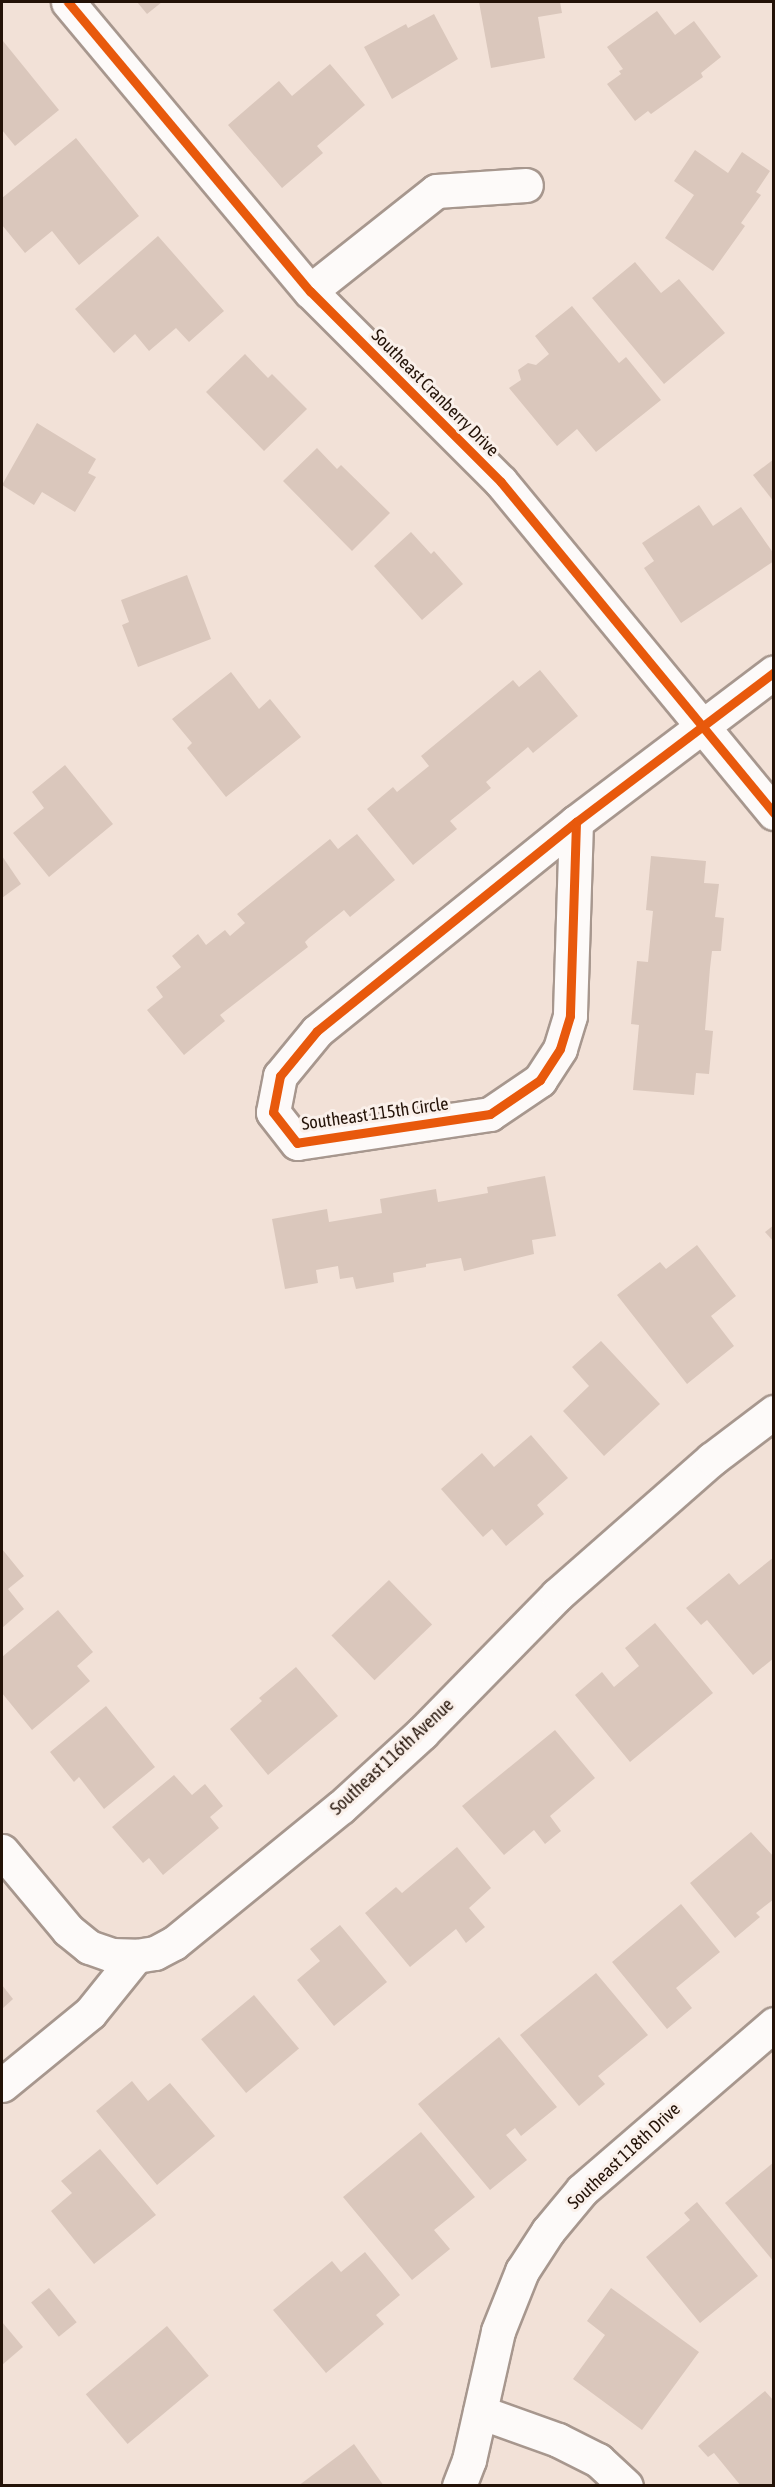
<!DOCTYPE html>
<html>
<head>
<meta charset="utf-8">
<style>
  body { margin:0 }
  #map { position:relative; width:775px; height:2487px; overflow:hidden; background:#f2e1d7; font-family:"Asap Condensed",sans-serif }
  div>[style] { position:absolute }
  .building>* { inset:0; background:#dac7bc; transform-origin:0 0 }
  .roads { filter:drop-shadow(2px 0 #a7978e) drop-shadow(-2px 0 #a7978e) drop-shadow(0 2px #a7978e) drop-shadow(0 -2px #a7978e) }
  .minor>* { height:33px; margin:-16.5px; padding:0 16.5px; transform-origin:16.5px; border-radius:16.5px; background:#fdfaf9 }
  .cycleway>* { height:9px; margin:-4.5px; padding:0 4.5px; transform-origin:4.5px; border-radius:4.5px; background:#e8590c }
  span { translate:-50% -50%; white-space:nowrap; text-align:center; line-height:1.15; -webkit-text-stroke:6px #faf0ea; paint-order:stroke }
  .street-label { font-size:18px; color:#231207 }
  .frame { position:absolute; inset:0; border:3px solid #231207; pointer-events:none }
</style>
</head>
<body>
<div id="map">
  <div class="building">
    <i style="clip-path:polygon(137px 2px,162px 2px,147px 14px)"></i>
    <i style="clip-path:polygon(479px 2px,560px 2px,562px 13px,538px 17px,545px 58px,491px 68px)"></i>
    <i style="clip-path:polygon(657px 11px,675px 35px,694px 21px,721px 57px,701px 73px,703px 77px,651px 114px,648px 111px,635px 121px,607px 84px,621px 74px,619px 71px,623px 69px,607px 47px)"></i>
    <i style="clip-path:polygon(434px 14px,458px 59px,392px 99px,364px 47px,406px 24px,408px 28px)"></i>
    <i style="clip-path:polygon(3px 41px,59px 110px,15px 146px,2px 130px)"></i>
    <i style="clip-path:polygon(330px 64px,365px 105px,317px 146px,323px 153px,282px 188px,228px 125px,279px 81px,292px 96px)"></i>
    <i style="clip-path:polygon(76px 138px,139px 216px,79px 265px,52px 231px,25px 253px,2px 225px,2px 198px)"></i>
    <i style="clip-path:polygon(695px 150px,728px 173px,742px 152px,770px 171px,756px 192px,761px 195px,741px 223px,745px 226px,713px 271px,665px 238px,694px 195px,674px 181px)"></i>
    <i style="clip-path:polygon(158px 236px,224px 311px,189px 342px,176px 328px,149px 351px,135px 334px,114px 353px,75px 309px)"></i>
    <i style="clip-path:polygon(635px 262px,661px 293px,679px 279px,725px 333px,664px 384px,592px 298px)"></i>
    <i style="clip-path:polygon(572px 306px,619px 363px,626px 357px,661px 400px,596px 452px,577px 429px,557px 446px,509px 388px,521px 380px,518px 370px,528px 363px,536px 365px,549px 354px,535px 336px)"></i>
    <i style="clip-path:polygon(245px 354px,268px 378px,272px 374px,307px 409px,264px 451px,206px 392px)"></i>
    <i style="clip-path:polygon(37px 423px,96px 459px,88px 473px,96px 477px,75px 512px,42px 492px,34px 505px,2px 485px)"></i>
    <i style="clip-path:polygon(317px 448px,337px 469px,341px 465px,390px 513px,352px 551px,283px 481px)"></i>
    <i style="clip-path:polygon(774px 459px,774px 502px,753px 475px)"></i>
    <i style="clip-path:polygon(699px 505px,713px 526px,741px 507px,774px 554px,774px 561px,681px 623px,644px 568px,654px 561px,642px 543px)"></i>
    <i style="clip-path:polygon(411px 532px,431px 554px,434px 551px,463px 584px,422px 620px,374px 566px)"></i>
    <i style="clip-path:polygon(187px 575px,211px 639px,138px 667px,122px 625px,129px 622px,121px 600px)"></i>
    <i style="clip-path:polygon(540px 670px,578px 716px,533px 753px,528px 747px,486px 782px,491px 788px,450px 821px,457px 829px,413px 865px,367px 809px,393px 787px,397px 792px,429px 766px,421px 756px,513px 680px,519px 687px)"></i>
    <i style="clip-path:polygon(231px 672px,259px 709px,270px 699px,301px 737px,226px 797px,187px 748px,192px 743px,172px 719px)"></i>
    <i style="clip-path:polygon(65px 765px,113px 824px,49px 877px,13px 833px,44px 808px,32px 792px)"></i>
    <i style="clip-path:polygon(357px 834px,395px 880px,350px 917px,344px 910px,309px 938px,305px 942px,308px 947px,220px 1015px,225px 1021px,184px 1055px,147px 1010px,163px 997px,156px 987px,181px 967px,172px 956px,198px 934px,206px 945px,225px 930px,230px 936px,245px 923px,237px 914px,330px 839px,338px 849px)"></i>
    <i style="clip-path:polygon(2px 856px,21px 884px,2px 898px)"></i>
    <i style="clip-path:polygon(651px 856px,706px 861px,704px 883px,719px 884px,715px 917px,724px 918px,721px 951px,712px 951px,710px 968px,705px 1030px,713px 1031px,709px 1074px,696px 1073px,694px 1095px,633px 1090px,639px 1025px,631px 1024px,637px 961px,648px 962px,653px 911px,646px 910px)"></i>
    <i style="clip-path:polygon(545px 1176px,556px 1236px,532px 1240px,534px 1254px,464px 1271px,461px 1258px,426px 1264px,426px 1267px,393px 1273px,394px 1282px,356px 1289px,353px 1277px,340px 1279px,338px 1266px,316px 1270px,318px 1283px,285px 1289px,272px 1219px,327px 1209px,329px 1222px,382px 1213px,380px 1199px,436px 1189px,438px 1202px,488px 1193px,487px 1187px)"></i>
    <i style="clip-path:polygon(774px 1225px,774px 1242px,765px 1232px)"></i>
    <i style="clip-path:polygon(697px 1245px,736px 1296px,711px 1316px,734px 1346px,687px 1384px,617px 1295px,660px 1262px,666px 1269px)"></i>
    <i style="clip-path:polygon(601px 1341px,660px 1404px,604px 1456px,563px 1411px,589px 1386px,572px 1367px)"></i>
    <i style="clip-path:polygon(531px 1435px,568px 1478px,537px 1505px,544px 1514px,506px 1546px,492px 1529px,483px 1537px,441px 1489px,482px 1453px,494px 1467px)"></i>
    <i style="clip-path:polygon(2px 1549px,24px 1576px,8px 1589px,24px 1609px,2px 1628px)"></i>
    <i style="clip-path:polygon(774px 1557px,774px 1658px,753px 1675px,707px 1620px,701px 1625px,686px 1608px,729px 1573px,739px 1585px)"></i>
    <i style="left:389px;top:1580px;width:62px;height:80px;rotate:46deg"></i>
    <i style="clip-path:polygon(58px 1610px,93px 1652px,77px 1666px,90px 1681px,32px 1730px,2px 1693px,2px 1657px)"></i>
    <i style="clip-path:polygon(655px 1623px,713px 1693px,630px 1762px,575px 1695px,602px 1672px,614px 1687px,639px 1666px,625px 1648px)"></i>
    <i style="clip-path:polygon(296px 1667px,338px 1716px,268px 1775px,230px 1729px,262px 1701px,259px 1698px)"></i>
    <i style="clip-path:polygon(106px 1706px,155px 1767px,104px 1809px,79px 1777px,74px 1782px,50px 1752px)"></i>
    <i style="clip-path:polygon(555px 1730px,595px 1778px,550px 1816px,561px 1831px,545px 1844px,534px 1830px,504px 1855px,462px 1806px)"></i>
    <i style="clip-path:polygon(174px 1775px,192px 1795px,205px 1784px,223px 1806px,210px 1817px,219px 1828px,163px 1875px,149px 1858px,143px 1863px,112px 1827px)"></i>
    <i style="clip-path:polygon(751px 1832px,774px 1857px,774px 1899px,756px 1913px,760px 1917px,735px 1938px,690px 1883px)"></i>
    <i style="clip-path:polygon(457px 1847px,491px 1888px,469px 1908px,485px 1927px,466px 1943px,456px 1929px,410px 1967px,365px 1913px,396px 1887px,402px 1893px)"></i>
    <i style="clip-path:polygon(681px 1904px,720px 1952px,676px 1988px,692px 2008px,667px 2029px,612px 1962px)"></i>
    <i style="clip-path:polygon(340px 1925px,387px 1982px,334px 2026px,297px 1980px,320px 1961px,310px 1949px)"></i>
    <i style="clip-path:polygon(596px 1973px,648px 2035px,598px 2076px,605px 2084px,579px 2106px,520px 2035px)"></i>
    <i style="clip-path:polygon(2px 1985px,13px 1999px,2px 2009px)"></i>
    <i style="left:254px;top:1995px;width:70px;height:69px;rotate:50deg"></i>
    <i style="clip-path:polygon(499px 2037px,557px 2107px,521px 2136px,515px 2128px,506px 2135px,527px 2160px,490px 2190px,418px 2104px)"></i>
    <i style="clip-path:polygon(132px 2081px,148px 2101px,170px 2083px,215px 2136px,157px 2185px,96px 2111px)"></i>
    <i style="clip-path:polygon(421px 2132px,475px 2197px,434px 2230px,450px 2249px,412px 2280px,343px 2197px)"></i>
    <i style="clip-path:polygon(100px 2149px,156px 2215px,94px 2264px,51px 2211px,72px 2193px,61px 2181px)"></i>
    <i style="clip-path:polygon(774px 2162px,774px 2262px,725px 2203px)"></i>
    <i style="clip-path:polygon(697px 2202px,758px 2276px,700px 2323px,646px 2257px,690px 2220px,684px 2213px)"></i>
    <i style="clip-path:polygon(365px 2252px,400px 2295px,376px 2315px,384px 2324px,326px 2373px,273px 2310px,332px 2261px,341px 2272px)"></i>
    <i style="left:49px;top:2288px;width:44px;height:23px;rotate:51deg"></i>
    <i style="clip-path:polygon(611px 2288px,699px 2352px,642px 2430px,573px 2379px,605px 2335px,587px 2321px)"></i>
    <i style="clip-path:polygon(2px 2322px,23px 2347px,2px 2365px)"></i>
    <i style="left:167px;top:2326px;width:65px;height:106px;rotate:50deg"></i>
    <i style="clip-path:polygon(765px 2391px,774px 2401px,774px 2483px,770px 2486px,741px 2486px,714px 2453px,708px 2457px,698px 2446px)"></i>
    <i style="clip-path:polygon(354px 2444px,384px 2486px,298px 2486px)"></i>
  </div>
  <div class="roads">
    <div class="minor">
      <i style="left:68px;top:2px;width:377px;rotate:50.1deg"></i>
      <i style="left:310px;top:291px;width:270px;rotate:45deg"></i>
      <i style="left:501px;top:482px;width:429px;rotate:50.5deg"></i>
      <i style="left:310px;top:291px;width:161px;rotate:-38.4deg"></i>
      <i style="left:436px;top:191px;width:90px;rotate:-3.8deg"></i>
      <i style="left:576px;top:822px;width:194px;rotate:91.8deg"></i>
      <i style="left:570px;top:1016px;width:34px;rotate:107deg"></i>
      <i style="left:560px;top:1049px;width:37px;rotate:123deg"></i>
      <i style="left:540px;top:1080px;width:60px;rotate:145.8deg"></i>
      <i style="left:490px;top:1114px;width:195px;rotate:171.5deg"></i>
      <i style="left:297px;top:1143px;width:39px;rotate:-128deg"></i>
      <i style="left:273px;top:1112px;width:37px;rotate:-79deg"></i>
      <i style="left:280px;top:1076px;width:58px;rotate:-50.6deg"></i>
      <i style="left:317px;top:1031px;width:333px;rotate:-38.9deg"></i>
      <i style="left:576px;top:822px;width:248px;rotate:-37.1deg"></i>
      <i style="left:2px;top:1851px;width:103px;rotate:50.1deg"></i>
      <i style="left:68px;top:1930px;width:27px;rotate:39deg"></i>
      <i style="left:89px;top:1947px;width:24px;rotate:19deg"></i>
      <i style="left:112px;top:1955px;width:24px;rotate:2deg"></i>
      <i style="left:136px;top:1956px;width:19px;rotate:-9deg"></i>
      <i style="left:155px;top:1953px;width:21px;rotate:-28deg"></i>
      <i style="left:174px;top:1943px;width:215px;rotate:-39.2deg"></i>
      <i style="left:341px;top:1807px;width:110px;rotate:-42.4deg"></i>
      <i style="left:422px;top:1733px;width:193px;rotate:-45.6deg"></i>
      <i style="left:557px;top:1595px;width:206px;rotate:-41.3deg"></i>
      <i style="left:712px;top:1459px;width:78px;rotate:-37.2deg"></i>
      <i style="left:2px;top:2085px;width:114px;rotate:-39.3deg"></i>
      <i style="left:90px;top:2013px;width:73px;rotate:-51.1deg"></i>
      <i style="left:480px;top:2412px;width:83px;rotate:19.7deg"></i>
      <i style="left:558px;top:2440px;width:45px;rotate:26.6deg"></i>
      <i style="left:598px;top:2460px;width:38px;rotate:43deg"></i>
      <i style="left:459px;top:2486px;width:28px;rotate:-69deg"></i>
      <i style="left:469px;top:2460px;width:132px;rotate:-77.3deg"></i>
      <i style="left:498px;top:2331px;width:65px;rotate:-68.2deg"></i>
      <i style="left:522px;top:2271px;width:48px;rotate:-57deg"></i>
      <i style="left:548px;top:2231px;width:53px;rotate:-50.3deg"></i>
      <i style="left:582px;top:2190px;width:254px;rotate:-40.8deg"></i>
    </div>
  </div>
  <div class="cycleway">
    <i style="left:68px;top:2px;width:377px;rotate:50.1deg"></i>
    <i style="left:310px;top:291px;width:270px;rotate:45deg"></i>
    <i style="left:501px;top:482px;width:429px;rotate:50.5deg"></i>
    <i style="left:576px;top:822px;width:194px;rotate:91.8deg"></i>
    <i style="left:570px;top:1016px;width:34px;rotate:107deg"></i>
    <i style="left:560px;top:1049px;width:37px;rotate:123deg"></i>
    <i style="left:540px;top:1080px;width:60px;rotate:145.8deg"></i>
    <i style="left:490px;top:1114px;width:195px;rotate:171.5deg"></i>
    <i style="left:297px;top:1143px;width:39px;rotate:-128deg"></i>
    <i style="left:273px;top:1112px;width:37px;rotate:-79deg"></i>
    <i style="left:280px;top:1076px;width:58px;rotate:-50.6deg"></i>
    <i style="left:317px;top:1031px;width:333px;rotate:-38.9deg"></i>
    <i style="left:576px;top:822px;width:248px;rotate:-37.1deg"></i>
  </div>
  <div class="street-label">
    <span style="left:435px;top:393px;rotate:45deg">Southeast Cranberry Drive</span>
    <span style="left:375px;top:1114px;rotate:-8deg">Southeast 115th Circle</span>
    <span style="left:392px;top:1757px;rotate:-43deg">Southeast 116th Avenue</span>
    <span style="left:624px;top:2156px;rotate:-43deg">Southeast 118th Drive</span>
  </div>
  <div class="frame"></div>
</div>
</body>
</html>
